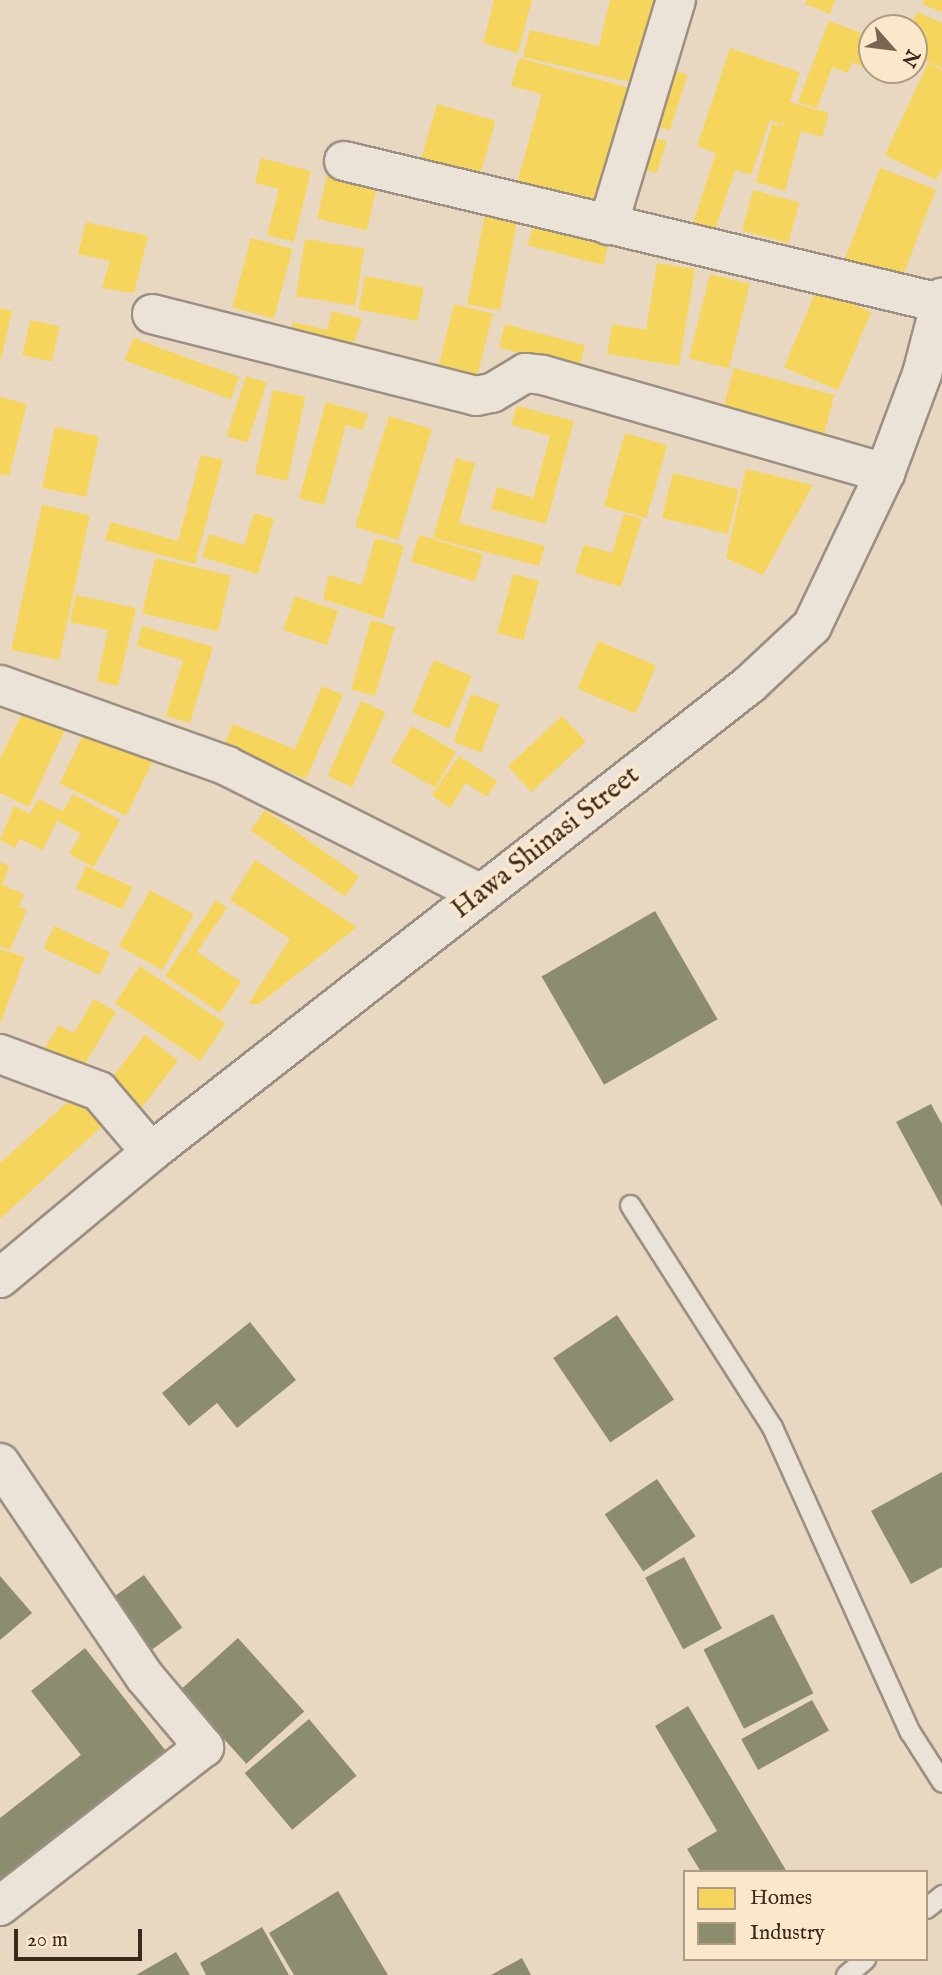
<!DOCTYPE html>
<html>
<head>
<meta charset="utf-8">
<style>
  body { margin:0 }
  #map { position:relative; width:942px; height:1975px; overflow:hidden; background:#e8d8c1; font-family:"IM FELL English",serif }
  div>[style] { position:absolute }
  .homes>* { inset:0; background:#f6d55c; transform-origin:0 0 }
  .industry>* { inset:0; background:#8c8c6e; transform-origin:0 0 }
  .roads { filter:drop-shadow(2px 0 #9b9082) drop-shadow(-2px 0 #9b9082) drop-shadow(0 2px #9b9082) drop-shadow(0 -2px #9b9082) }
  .lane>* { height:19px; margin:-9.5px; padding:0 9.5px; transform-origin:9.5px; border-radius:9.5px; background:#ebe3d7 }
  .street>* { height:38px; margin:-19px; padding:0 19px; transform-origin:19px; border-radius:19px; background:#ebe3d7 }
  .secondary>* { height:38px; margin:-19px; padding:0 19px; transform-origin:19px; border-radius:19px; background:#ebe3d7 }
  span { translate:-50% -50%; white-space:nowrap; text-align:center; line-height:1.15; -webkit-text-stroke:7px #fbe8cc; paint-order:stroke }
  .street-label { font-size:28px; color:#3b291b }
  .legend { position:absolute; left:683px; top:1870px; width:245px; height:91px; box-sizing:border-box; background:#fbe8cc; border:2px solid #ae9c85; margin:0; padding:9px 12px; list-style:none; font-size:21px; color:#3b291b }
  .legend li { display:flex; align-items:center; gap:14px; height:35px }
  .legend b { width:35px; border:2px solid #ae9c85 }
  .north { position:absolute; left:858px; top:14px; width:70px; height:70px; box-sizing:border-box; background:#fbe8cc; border:2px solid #ae9c85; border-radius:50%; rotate:118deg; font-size:19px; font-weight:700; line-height:28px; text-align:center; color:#3b291b }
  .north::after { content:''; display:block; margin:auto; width:24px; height:32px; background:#786655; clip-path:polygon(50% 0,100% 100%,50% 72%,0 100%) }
  .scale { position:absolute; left:14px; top:1929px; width:128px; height:32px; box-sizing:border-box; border:4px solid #3b291b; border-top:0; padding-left:9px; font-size:21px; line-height:24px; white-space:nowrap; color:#3b291b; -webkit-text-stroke:5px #fbe8cc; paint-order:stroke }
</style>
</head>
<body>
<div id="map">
  <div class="homes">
    <i style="clip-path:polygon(494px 0,532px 0,518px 53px,483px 43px)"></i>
    <i style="clip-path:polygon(610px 0,664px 0,643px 85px,523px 57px,530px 30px,599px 46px)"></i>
    <i style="clip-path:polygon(807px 0,835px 0,830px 14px,805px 4px)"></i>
    <i style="clip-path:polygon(924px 0,942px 0,942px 12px,922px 4px)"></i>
    <i style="clip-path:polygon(917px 12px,942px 23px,942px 68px,914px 56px,914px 28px,910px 28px)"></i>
    <i style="clip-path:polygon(829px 21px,872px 37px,872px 70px,852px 62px,848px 73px,832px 67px,817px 108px,798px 102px)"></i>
    <i style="clip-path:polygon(730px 48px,800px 72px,790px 102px,829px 113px,822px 137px,801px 131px,785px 191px,756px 182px,772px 124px,783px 126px,786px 115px,782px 125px,770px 120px,751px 175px,735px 170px,714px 233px,692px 226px,716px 153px,697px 146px)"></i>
    <i style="clip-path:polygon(519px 58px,637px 90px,605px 207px,517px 183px,542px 94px,511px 86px)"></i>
    <i style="clip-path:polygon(928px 63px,942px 70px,942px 168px,936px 180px,885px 155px)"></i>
    <i style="left:663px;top:67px;width:26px;height:58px;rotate:18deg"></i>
    <i style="left:437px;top:104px;width:61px;height:63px;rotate:16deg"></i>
    <i style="left:643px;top:134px;width:25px;height:33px;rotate:18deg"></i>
    <i style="clip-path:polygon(261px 158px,311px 171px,294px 242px,267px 235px,279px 189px,255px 183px)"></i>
    <i style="left:880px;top:168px;width:60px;height:98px;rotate:21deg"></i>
    <i style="left:327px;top:176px;width:51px;height:44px;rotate:13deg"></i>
    <i style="left:753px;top:190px;width:48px;height:42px;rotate:15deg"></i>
    <i style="left:485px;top:214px;width:33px;height:92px;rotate:11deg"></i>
    <i style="left:535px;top:218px;width:78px;height:28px;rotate:15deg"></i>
    <i style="clip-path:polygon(86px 222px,148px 236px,134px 293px,102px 288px,110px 261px,78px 254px)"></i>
    <i style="left:251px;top:238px;width:43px;height:72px;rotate:15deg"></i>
    <i style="left:305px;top:239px;width:60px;height:58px;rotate:9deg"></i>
    <i style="clip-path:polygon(657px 263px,695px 269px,679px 366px,607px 354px,612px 324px,646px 330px)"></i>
    <i style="left:710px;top:274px;width:41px;height:87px;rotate:14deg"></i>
    <i style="left:365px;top:276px;width:60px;height:34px;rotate:11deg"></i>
    <i style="left:817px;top:289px;width:59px;height:85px;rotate:23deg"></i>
    <i style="left:454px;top:304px;width:40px;height:66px;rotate:14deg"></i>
    <i style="clip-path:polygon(0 308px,12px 311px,1px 359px,0 359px)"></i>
    <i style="clip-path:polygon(332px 311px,362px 319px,349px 356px,286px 343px,293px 322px,327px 330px)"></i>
    <i style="left:30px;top:320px;width:30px;height:36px;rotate:12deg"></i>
    <i style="left:505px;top:324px;width:83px;height:24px;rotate:15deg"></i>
    <i style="left:133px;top:338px;width:113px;height:24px;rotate:20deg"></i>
    <i style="left:734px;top:368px;width:104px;height:48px;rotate:15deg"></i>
    <i style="left:246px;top:376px;width:22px;height:63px;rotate:18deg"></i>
    <i style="left:273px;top:390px;width:33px;height:86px;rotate:12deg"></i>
    <i style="clip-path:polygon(0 397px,27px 404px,9px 476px,0 474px)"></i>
    <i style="clip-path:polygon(326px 402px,368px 414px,363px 430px,346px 425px,324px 505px,299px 498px)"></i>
    <i style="clip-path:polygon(517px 406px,574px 421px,546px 524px,491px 509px,497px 487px,533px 498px,550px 436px,511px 425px)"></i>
    <i style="left:389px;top:416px;width:45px;height:116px;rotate:17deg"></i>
    <i style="left:55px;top:427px;width:45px;height:62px;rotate:12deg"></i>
    <i style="left:625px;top:433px;width:44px;height:76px;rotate:16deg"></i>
    <i style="clip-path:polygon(201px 455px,223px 460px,195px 564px,105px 540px,111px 522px,178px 541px)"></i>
    <i style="clip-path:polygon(456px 458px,475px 463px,459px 523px,545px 546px,539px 566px,433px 538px)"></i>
    <i style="clip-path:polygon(746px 469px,813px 485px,763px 575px,726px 558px)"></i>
    <i style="left:673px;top:473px;width:68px;height:46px;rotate:14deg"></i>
    <i style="left:42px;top:505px;width:49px;height:148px;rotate:12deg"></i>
    <i style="clip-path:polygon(254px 513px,274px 519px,258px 574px,202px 557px,209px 534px,244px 545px)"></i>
    <i style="clip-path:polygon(624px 514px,642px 519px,621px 587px,575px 573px,584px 545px,612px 553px)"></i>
    <i style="left:419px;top:535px;width:67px;height:28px;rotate:17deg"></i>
    <i style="clip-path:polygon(375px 538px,404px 546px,383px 619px,323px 599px,329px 575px,362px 585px)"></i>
    <i style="left:155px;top:558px;width:78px;height:57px;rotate:13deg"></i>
    <i style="left:513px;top:574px;width:27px;height:61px;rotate:15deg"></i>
    <i style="clip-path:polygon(76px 595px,136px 608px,118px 686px,97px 681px,108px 630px,70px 622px)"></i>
    <i style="left:295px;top:596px;width:46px;height:36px;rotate:19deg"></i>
    <i style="left:371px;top:620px;width:25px;height:72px;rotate:16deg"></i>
    <i style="clip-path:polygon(142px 626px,213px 647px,190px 723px,166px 716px,183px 660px,137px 646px)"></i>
    <i style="left:598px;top:641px;width:63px;height:52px;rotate:23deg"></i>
    <i style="left:434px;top:660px;width:41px;height:57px;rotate:23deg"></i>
    <i style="clip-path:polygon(322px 686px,343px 695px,306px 779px,224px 746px,233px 724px,295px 749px)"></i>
    <i style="left:471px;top:694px;width:30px;height:51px;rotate:20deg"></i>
    <i style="clip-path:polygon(28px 701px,69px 721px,29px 807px,0 793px,0 759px)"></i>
    <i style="left:361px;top:701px;width:27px;height:82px;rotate:24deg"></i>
    <i style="left:562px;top:716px;width:35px;height:74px;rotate:47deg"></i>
    <i style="left:88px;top:725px;width:74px;height:65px;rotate:26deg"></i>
    <i style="left:412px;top:726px;width:51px;height:42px;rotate:30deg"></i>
    <i style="clip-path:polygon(459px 756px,497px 781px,487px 797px,466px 783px,450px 808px,432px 795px)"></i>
    <i style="clip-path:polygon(73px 794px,120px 820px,94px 867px,69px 854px,81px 834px,57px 820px,43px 850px,20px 839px,15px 848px,0 840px,14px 806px,30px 814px,38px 799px,63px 811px)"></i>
    <i style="left:265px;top:810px;width:115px;height:25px;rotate:35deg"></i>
    <i style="clip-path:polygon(255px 860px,357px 927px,259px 1004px,248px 1004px,290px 939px,230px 900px)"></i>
    <i style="clip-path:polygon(0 862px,9px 866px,2px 885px,24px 894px,19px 907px,27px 910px,10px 950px,0 946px)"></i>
    <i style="left:86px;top:866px;width:51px;height:25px;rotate:24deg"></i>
    <i style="left:150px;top:890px;width:50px;height:64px;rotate:29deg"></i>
    <i style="clip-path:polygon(216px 900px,227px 908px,197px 952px,241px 982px,220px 1013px,165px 976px)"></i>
    <i style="left:54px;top:926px;width:62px;height:25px;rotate:25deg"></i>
    <i style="clip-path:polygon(0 949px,25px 957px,0 1024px)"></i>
    <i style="left:140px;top:966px;width:103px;height:45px;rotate:34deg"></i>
    <i style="clip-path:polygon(94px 999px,116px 1012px,80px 1072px,43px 1051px,59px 1025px,74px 1033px)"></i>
    <i style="left:145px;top:1035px;width:42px;height:63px;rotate:38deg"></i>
    <i style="clip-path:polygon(81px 1090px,109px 1120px,0 1219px,0 1163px)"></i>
  </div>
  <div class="industry">
    <i style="left:655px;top:911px;width:125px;height:131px;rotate:60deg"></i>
    <i style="clip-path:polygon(931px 1104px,942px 1124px,942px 1207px,896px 1122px)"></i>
    <i style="left:617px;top:1315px;width:102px;height:77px;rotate:56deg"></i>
    <i style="clip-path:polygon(250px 1322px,296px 1380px,237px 1428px,217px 1403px,189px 1426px,162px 1393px)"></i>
    <i style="clip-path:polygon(942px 1472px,942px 1567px,911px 1584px,871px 1511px)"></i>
    <i style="left:657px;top:1479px;width:69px;height:63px;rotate:56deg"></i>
    <i style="left:684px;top:1557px;width:81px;height:44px;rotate:62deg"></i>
    <i style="left:144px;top:1575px;width:65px;height:38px;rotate:54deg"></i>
    <i style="clip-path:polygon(0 1576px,32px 1613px,0 1640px)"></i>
    <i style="left:773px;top:1614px;width:89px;height:78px;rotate:63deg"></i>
    <i style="left:238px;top:1638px;width:99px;height:78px;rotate:48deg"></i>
    <i style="clip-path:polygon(85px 1648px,169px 1755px,0 1887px,0 1818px,81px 1755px,31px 1691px)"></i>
    <i style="left:812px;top:1700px;width:35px;height:81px;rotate:61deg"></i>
    <i style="clip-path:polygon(688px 1706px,787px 1872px,701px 1872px,687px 1849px,717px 1831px,655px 1726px)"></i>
    <i style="left:309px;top:1719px;width:74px;height:84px;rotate:50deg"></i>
    <i style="clip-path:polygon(338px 1891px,388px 1975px,294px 1975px,269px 1933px)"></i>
    <i style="clip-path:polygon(262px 1927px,289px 1975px,206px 1975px,200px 1963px)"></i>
    <i style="clip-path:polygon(176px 1952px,190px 1975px,136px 1975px)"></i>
    <i style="clip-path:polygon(522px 1958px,531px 1975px,491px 1975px)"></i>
  </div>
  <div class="roads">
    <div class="lane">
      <i style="left:630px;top:1205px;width:264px;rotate:57.4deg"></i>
      <i style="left:772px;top:1427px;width:335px;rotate:65.7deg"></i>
      <i style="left:910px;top:1732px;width:59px;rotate:57.4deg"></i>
      <i style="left:926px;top:1908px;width:21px;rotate:-39deg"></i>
      <i style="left:846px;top:1975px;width:25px;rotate:-40deg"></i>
    </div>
    <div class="street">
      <i style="left:344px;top:161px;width:613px;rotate:13.4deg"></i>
      <i style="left:608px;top:225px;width:235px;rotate:-73.2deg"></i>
      <i style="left:152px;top:314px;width:334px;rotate:14.2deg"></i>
      <i style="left:476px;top:396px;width:16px;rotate:-11deg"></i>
      <i style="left:492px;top:393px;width:39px;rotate:-31deg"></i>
      <i style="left:525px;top:373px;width:18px;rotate:6deg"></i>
      <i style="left:543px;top:375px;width:356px;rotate:16deg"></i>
      <i style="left:0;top:685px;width:241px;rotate:19.6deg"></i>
      <i style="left:227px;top:766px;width:284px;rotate:26.7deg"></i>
      <i style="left:0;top:1054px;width:106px;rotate:20.5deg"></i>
      <i style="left:99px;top:1091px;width:80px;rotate:49.6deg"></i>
      <i style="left:0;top:1463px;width:258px;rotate:55.9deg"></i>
      <i style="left:145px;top:1677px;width:92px;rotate:49.9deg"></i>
      <i style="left:204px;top:1747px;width:259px;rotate:142.1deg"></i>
    </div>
    <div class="secondary">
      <i style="left:0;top:1278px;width:197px;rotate:-39.8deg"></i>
      <i style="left:151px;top:1152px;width:760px;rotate:-38deg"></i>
      <i style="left:750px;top:684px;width:85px;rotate:-43.1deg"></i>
      <i style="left:812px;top:626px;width:170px;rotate:-64.5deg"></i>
      <i style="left:885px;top:473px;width:106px;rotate:-69.5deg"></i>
      <i style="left:922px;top:374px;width:79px;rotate:-75.3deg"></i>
    </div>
  </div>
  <div class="street-label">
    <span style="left:546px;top:843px;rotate:-38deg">Hawa Shinasi Street</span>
  </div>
  <ul class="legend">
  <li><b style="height:19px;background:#f6d55c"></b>Homes</li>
  <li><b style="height:19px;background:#8c8c6e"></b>Industry</li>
  </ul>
  <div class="north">N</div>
  <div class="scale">20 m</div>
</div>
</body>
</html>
